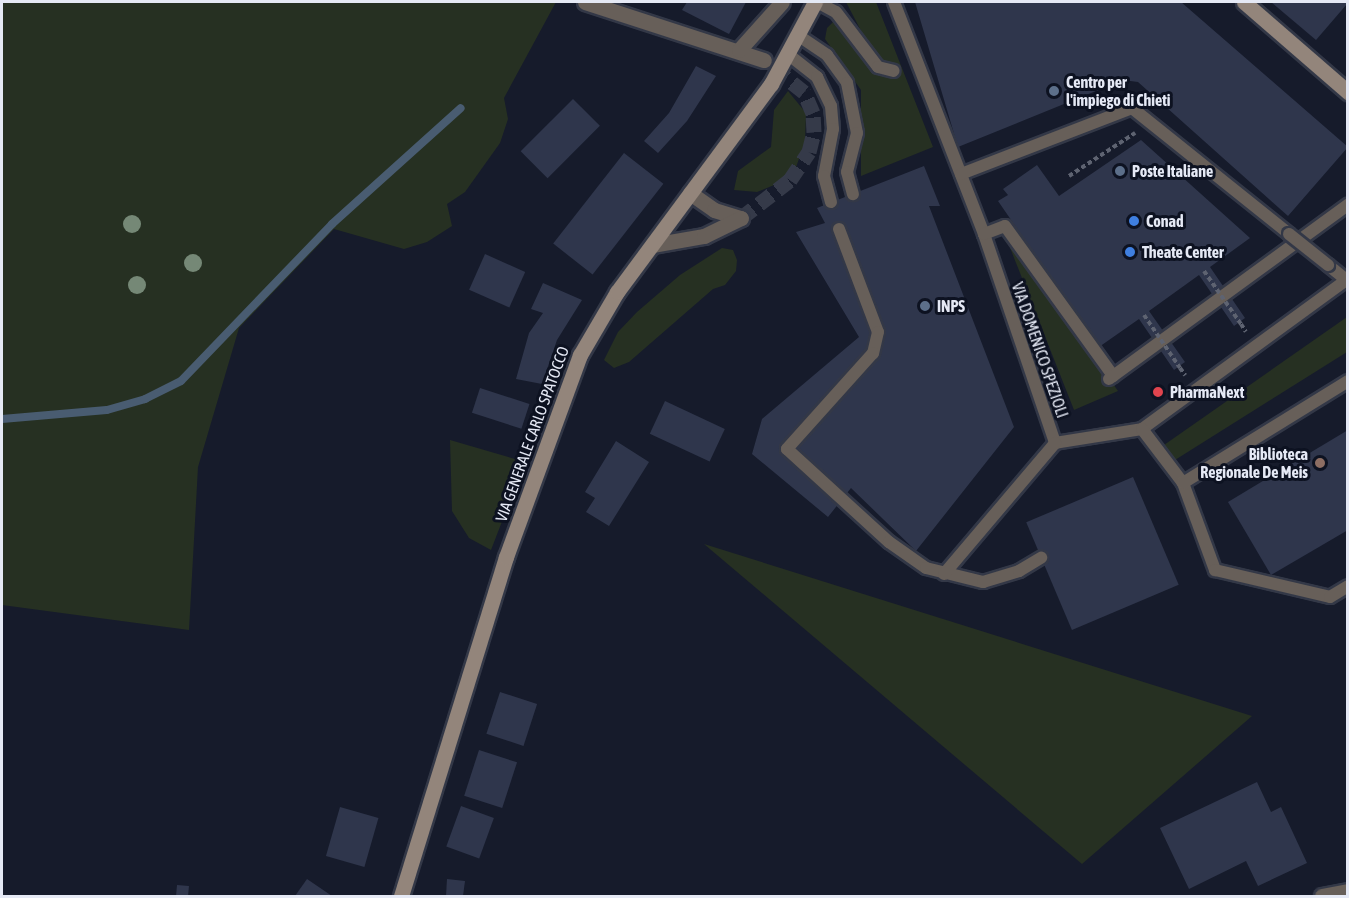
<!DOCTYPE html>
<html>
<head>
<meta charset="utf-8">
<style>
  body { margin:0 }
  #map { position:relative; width:1349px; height:898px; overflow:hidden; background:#161b2b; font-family:"Asap Condensed",sans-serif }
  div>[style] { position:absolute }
  .green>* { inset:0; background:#263022 }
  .stream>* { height:8px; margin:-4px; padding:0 4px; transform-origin:4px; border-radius:4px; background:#495c71 }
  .building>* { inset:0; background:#2f364c; transform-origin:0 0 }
  .minor-tunnel>* { height:15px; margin-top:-7.5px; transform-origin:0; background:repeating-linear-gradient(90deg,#353a49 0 15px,transparent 0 23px) }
  .path>* { height:4px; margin-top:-2px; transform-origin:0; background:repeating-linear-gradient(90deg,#5e6371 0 4.5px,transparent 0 7.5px) }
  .roads { filter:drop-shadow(2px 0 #333847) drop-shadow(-2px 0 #333847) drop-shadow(0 2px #333847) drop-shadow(0 -2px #333847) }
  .service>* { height:12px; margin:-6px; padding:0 6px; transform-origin:6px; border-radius:6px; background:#675f59 }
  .minor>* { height:15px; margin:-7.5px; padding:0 7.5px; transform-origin:7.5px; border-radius:7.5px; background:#675f59 }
  .secondary>* { height:15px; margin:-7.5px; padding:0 7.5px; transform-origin:7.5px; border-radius:7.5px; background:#93857b }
  .path-bridge>* { height:4px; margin-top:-2px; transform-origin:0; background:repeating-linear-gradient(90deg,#5e6371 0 4.5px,transparent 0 7.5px) }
  .bridges { filter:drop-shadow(2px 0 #333847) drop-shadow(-2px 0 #333847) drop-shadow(0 2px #333847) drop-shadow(0 -2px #333847) }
  .service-bridge>* { height:12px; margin:-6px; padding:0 6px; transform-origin:6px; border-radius:6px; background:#675f59 }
  .trees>* { width:18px; height:18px; margin:-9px; border-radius:50%; background:#758876 }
  .dots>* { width:16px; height:16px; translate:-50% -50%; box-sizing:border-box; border:3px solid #0d1221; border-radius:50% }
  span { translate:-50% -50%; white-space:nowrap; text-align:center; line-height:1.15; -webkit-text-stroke:6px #0d1221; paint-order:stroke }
  .poi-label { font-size:16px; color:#e5e9f5; font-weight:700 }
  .left { translate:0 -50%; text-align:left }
  .right { translate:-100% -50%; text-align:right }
  .street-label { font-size:16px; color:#e5e9f5 }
  .frame { position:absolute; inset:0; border:3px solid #e5e9f5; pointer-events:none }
</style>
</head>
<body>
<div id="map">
  <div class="green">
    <i style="clip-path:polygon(2px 2px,556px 2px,504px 98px,508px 119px,500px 143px,465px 192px,447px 204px,452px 226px,427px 242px,404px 249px,334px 229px,239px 328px,198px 467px,189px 630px,2px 605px)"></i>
    <i style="clip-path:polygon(846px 2px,876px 2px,933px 147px,861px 176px,861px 90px,825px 39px,827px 28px,833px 22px,846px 32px,872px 71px,884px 64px,869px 46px)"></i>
    <i style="clip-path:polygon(788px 91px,806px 113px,805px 142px,795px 170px,784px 181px,757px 192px,734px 190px,738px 171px,771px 147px,774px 110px)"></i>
    <i style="clip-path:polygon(1011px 238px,1118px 391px,1074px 410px,1007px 240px)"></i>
    <i style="clip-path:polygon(722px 248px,733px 250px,737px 260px,736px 271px,725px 285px,713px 289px,629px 362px,614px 368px,604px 360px,618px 332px,637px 312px,680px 275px)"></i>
    <i style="clip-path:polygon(1347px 317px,1347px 352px,1175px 460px,1164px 445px)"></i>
    <i style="clip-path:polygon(450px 440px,525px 462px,491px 550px,469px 538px,452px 511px)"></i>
    <i style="clip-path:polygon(704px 544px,1252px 716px,1082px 864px)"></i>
  </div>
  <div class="stream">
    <i style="left:2px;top:419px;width:105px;rotate:-4.9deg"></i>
    <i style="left:107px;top:410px;width:40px;rotate:-16deg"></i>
    <i style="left:145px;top:399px;width:40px;rotate:-26.6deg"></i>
    <i style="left:181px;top:381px;width:218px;rotate:-46.1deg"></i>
    <i style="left:332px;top:224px;width:173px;rotate:-42deg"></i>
  </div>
  <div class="building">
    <i style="clip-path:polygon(687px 2px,746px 2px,729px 34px,682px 10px)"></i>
    <i style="clip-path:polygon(915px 2px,1181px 2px,1348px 147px,1288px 216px,1138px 82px,1123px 80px,958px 147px)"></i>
    <i style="clip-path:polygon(1271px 2px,1345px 2px,1347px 4px,1316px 40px)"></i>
    <i style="clip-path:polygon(696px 66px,716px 76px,687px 121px,658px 153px,644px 141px,669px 113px)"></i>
    <i style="left:573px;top:99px;width:38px;height:74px;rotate:45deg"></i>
    <i style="clip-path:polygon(1141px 140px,1250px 238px,1210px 267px,1245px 318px,1234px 326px,1199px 275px,1149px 311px,1185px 362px,1174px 370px,1139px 319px,1099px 347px,998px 201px,1008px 195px,1003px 189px,1037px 165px,1059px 196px)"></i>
    <i style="left:624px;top:153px;width:50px;height:115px;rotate:38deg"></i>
    <i style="clip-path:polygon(924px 166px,940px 206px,929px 206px,1014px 427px,916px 551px,851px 488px,828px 517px,752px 454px,762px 419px,859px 337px,796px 232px,825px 223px,817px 208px)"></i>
    <i style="left:485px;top:254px;width:44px;height:39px;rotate:24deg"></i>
    <i style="clip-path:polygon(543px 283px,582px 300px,557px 340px,542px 384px,516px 379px,529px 333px,543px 313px,531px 309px)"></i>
    <i style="left:480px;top:388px;width:52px;height:26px;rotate:18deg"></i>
    <i style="left:665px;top:401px;width:66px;height:36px;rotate:25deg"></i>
    <i style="clip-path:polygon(1348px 430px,1348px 530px,1271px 575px,1228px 502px)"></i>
    <i style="clip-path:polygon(616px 441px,649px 462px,609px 526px,586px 512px,595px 498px,585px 492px)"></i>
    <i style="left:1133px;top:477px;width:117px;height:116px;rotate:67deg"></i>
    <i style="left:500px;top:692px;width:39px;height:44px;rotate:18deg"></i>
    <i style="left:479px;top:750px;width:40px;height:48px;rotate:18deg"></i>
    <i style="clip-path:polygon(1257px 782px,1271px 812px,1281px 807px,1307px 863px,1258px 886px,1246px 861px,1189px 889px,1160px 828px)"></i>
    <i style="left:461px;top:806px;width:35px;height:43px;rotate:20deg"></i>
    <i style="left:340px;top:807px;width:40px;height:51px;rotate:16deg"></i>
    <i style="clip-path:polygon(307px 879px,332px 896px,295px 896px)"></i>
    <i style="clip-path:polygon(447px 879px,465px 881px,463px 896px,446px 896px)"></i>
    <i style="left:177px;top:885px;width:12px;height:11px;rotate:5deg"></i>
  </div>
  <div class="minor-tunnel">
    <i style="left:741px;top:218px;width:62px;rotate:-37.8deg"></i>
    <i style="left:790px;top:180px;width:34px;rotate:-56deg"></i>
    <i style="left:809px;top:152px;width:21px;rotate:-76deg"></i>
    <i style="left:814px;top:132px;width:19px;rotate:-93deg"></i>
    <i style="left:813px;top:113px;width:23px;rotate:-113deg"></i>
    <i style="left:804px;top:92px;width:51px;rotate:-141.3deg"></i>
  </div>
  <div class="path">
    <i style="left:1069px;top:176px;width:79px;rotate:-33.1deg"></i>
    <i style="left:1241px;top:324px;width:9px;rotate:58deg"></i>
    <i style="left:1180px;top:368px;width:9px;rotate:54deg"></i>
  </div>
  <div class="roads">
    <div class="service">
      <i style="left:817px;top:2px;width:21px;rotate:28deg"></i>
      <i style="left:836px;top:12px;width:69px;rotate:52.6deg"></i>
      <i style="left:878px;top:67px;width:16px;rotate:14deg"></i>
      <i style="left:894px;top:2px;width:249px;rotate:68.8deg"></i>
      <i style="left:984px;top:234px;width:221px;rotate:71.2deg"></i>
      <i style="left:1055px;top:443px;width:88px;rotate:-9.1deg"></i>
      <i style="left:1142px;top:429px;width:255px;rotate:-36.1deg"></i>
      <i style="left:799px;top:36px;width:34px;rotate:34deg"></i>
      <i style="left:827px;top:55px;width:34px;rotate:54deg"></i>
      <i style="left:847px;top:83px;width:51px;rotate:78.7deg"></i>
      <i style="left:857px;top:133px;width:40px;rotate:104.4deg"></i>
      <i style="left:847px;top:172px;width:23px;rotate:75deg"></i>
      <i style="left:789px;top:55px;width:36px;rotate:38deg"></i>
      <i style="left:817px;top:77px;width:32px;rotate:64deg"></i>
      <i style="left:831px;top:106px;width:23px;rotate:85deg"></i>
      <i style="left:833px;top:129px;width:48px;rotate:100.8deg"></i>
      <i style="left:824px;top:176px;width:27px;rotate:75deg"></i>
      <i style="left:961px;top:174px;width:183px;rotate:-21.1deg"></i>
      <i style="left:1132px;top:108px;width:201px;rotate:38.7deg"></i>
      <i style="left:839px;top:229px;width:110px;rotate:69.3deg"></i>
      <i style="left:878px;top:332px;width:22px;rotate:103deg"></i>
      <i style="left:873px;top:353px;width:129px;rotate:131.9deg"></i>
      <i style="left:787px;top:449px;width:138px;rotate:42.4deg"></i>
      <i style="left:889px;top:542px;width:45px;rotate:35.1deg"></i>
      <i style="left:926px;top:568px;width:59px;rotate:13.8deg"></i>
      <i style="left:983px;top:582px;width:38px;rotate:-17deg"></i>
      <i style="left:1019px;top:571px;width:26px;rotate:-31deg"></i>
      <i style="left:984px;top:234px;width:22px;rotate:-21deg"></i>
      <i style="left:1005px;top:226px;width:185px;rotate:54.2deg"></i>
      <i style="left:1328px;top:265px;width:26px;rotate:39deg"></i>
      <i style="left:1109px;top:379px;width:296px;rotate:-36.1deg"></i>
      <i style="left:1142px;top:429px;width:68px;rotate:52.8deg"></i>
      <i style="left:1183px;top:483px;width:93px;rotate:69.8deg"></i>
      <i style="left:1215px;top:570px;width:118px;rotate:13.2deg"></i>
      <i style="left:1330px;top:597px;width:21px;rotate:-31deg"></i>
      <i style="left:1183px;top:483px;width:194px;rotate:-31.7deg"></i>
      <i style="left:944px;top:574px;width:172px;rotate:-49.7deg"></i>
    </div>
    <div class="minor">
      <i style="left:585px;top:2px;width:188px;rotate:18deg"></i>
      <i style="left:739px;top:50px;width:64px;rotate:-48.1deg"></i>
      <i style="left:690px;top:193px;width:29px;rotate:35deg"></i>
      <i style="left:714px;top:210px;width:28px;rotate:17deg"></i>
      <i style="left:652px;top:245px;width:53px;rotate:-9.8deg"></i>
      <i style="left:704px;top:236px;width:41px;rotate:-25.9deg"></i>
      <i style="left:1322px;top:896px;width:26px;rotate:-11deg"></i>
    </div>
    <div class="secondary">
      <i style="left:1244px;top:2px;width:138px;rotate:40.9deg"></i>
      <i style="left:401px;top:896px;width:355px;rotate:-72.8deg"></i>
      <i style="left:506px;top:557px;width:215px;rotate:-69.9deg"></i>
      <i style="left:580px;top:355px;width:73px;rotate:-59.6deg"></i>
      <i style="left:617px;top:292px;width:259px;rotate:-53.5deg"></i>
      <i style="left:771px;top:84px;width:93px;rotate:-61.8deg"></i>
    </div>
  </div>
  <div class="path-bridge">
    <i style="left:1204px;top:271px;width:65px;rotate:55.1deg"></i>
    <i style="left:1144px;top:315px;width:64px;rotate:55.8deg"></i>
  </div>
  <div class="bridges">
    <div class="service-bridge">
      <i style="left:1289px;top:234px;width:50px;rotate:38.5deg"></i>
    </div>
  </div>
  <div class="trees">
    <i style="left:132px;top:224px"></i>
    <i style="left:193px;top:263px"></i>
    <i style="left:137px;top:285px"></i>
  </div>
  <div class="dots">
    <i style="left:1054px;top:91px;background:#5c6f8a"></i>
    <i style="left:1120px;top:171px;background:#5c6f8a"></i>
    <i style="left:1134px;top:221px;background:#3f7fe0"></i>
    <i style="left:1130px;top:252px;background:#3f7fe0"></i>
    <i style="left:925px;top:306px;background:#5c6f8a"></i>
    <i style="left:1158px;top:392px;background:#e0444e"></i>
    <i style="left:1320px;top:463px;background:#8d6e63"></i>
  </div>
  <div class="poi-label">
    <span class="left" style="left:1066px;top:91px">Centro per<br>l'impiego di Chieti</span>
    <span class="left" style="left:1132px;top:171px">Poste Italiane</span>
    <span class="left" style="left:1146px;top:221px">Conad</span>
    <span class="left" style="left:1142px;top:252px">Theate Center</span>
    <span class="left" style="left:937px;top:306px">INPS</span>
    <span class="left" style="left:1170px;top:392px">PharmaNext</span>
    <span class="right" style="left:1308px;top:463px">Biblioteca<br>Regionale De Meis</span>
  </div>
  <div class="street-label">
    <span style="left:1040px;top:350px;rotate:71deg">VIA DOMENICO SPEZIOLI</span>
    <span style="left:532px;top:434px;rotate:-70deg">VIA GENERALE CARLO SPATOCCO</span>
  </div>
  <div class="frame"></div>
</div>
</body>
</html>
